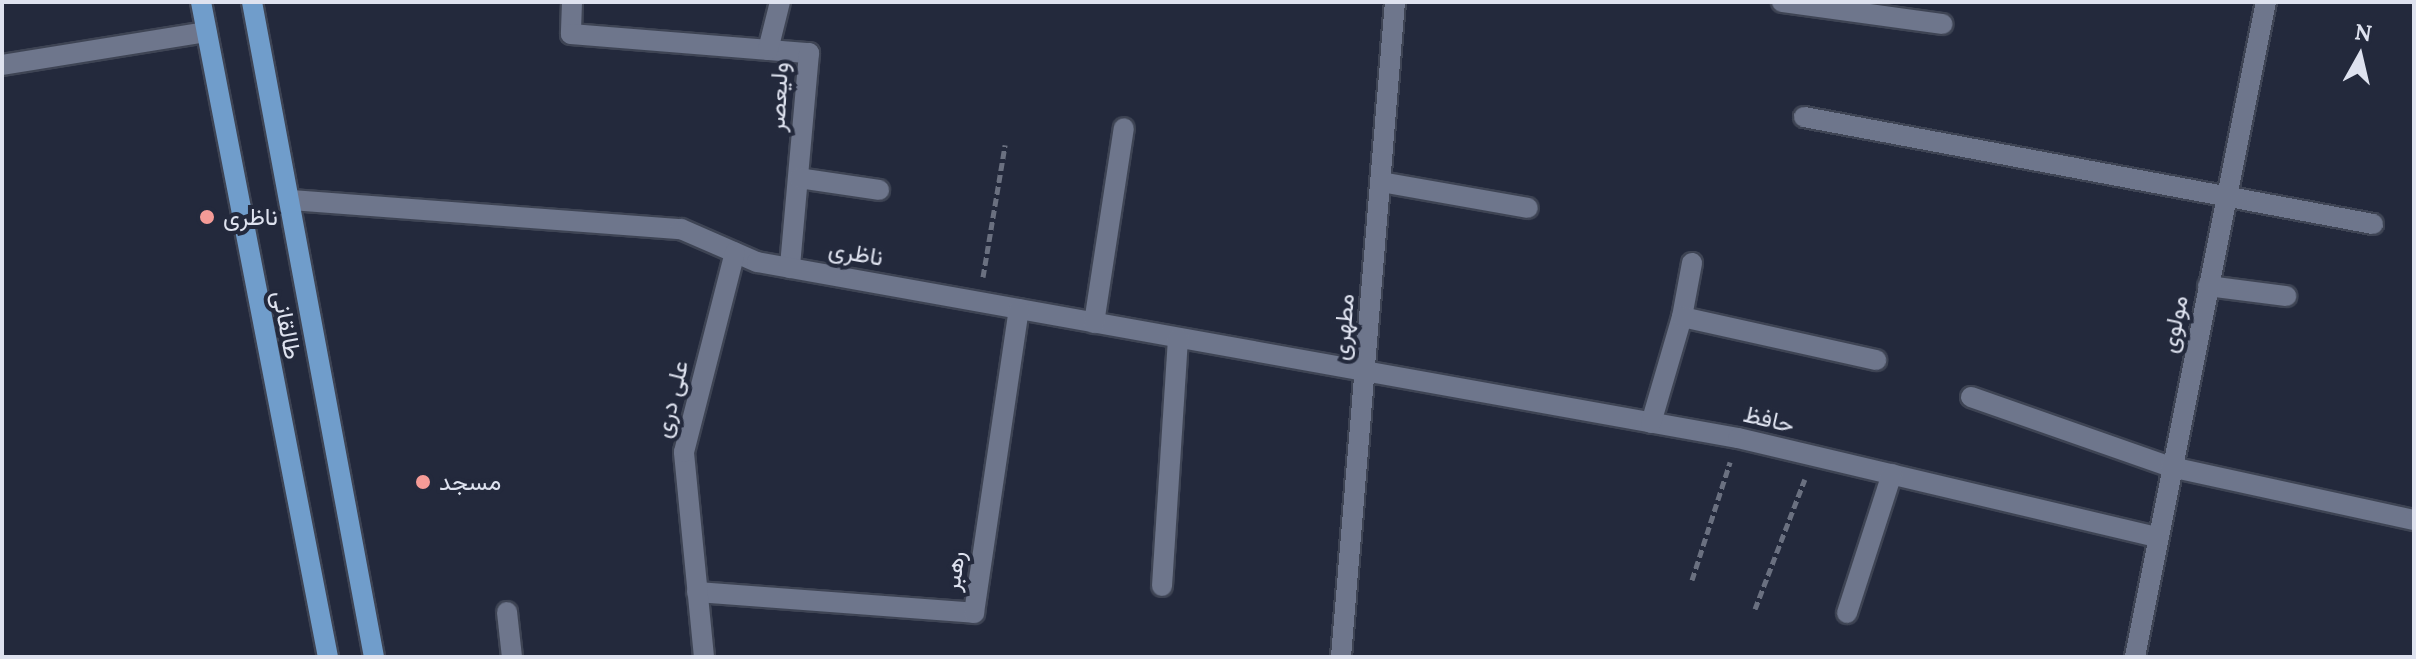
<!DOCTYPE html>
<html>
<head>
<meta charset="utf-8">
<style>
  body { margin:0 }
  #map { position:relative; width:2416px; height:659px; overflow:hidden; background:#23293c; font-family:Lora,Vazirmatn,serif }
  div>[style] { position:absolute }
  .path>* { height:5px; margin-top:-2.5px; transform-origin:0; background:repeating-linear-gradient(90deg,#6a7080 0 8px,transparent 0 12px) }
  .roads { filter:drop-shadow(2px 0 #3e4454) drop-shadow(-2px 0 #3e4454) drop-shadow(0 2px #3e4454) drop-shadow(0 -2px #3e4454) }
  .street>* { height:20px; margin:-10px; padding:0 10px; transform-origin:10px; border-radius:10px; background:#6e768c }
  .secondary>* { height:20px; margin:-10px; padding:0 10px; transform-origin:10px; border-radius:10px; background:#6e768c }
  .primary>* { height:20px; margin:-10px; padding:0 10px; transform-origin:10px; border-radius:10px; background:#709dcb }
  .dots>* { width:22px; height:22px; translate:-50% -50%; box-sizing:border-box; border:4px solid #23293c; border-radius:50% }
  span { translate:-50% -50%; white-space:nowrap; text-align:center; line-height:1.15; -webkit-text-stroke:8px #23293c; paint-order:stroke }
  .street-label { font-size:24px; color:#dee2ef }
  .poi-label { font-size:24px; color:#dee2ef }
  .left { translate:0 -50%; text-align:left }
  .frame { position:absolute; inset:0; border:4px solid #dee2ef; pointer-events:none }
  .north { position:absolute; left:2320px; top:16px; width:80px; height:80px; -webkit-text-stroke:6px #23293c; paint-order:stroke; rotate:8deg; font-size:22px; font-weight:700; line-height:32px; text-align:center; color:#dee2ef }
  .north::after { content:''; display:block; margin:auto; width:28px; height:36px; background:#dee2ef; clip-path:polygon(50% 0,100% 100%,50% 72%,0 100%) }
</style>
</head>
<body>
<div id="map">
  <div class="path">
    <i style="left:983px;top:277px;width:134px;rotate:-80.5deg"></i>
    <i style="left:1692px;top:580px;width:124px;rotate:-72.1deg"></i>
    <i style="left:1755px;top:609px;width:139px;rotate:-69deg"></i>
  </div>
  <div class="roads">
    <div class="street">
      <i style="left:572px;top:2px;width:32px;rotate:92deg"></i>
      <i style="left:571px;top:34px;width:239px;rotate:4.6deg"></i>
      <i style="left:809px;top:53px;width:216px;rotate:95.1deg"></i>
      <i style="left:1782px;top:2px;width:162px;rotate:7.8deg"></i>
      <i style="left:768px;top:50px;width:49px;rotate:-76deg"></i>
      <i style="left:2px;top:65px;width:207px;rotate:-9.2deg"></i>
      <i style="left:1804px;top:117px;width:579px;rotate:10.65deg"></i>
      <i style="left:799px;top:178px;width:81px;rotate:8.5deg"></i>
      <i style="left:1381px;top:182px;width:149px;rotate:10deg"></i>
      <i style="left:291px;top:200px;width:391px;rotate:4.3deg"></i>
      <i style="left:681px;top:229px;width:83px;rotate:23.5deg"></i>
      <i style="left:757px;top:262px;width:997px;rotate:10.17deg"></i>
      <i style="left:1738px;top:438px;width:431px;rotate:13.3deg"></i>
      <i style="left:2208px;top:286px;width:79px;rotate:7.3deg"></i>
      <i style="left:1682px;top:317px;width:55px;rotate:-79.5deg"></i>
      <i style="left:1094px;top:323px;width:197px;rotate:-81.3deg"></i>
      <i style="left:1971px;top:397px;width:212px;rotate:19.3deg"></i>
      <i style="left:2171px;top:467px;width:249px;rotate:12.3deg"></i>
      <i style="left:1651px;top:423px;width:110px;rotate:-73.7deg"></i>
      <i style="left:1682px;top:317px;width:199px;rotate:12.5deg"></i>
      <i style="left:1162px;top:586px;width:248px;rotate:-86.3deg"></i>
      <i style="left:697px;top:592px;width:278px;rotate:4.3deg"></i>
      <i style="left:974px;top:613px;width:307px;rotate:-81.6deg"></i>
      <i style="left:507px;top:612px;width:45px;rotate:83.7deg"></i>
      <i style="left:1847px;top:613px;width:146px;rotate:-72.1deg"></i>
      <i style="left:704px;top:657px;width:206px;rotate:-95.6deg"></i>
      <i style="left:684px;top:452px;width:206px;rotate:-75.7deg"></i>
      <i style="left:2135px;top:657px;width:668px;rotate:-78.69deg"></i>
    </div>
    <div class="secondary">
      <i style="left:1341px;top:657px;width:657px;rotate:-85.29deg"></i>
    </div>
    <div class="primary">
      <i style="left:201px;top:2px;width:667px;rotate:79.03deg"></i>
      <i style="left:252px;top:2px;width:666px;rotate:79.45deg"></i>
    </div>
  </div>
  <div class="dots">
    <i style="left:207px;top:217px;background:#f59b97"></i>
    <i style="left:423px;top:482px;background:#f59b97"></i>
  </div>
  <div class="street-label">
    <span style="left:778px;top:97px;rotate:-87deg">ولیعصر</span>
    <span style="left:856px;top:253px;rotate:10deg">ناظری</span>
    <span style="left:2174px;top:324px;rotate:-78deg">مولوی</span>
    <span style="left:287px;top:325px;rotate:79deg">طالقانی</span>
    <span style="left:1343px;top:327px;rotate:-85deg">مطهری</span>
    <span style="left:671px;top:399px;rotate:-76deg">علی دری</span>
    <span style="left:1769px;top:419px;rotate:13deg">حافظ</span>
    <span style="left:954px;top:571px;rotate:-82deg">رهبر</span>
  </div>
  <div class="poi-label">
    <span class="left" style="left:223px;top:217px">ناظری</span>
    <span class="left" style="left:439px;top:482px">مسجد</span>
  </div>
  <div class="frame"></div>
  <div class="north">N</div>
</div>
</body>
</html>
